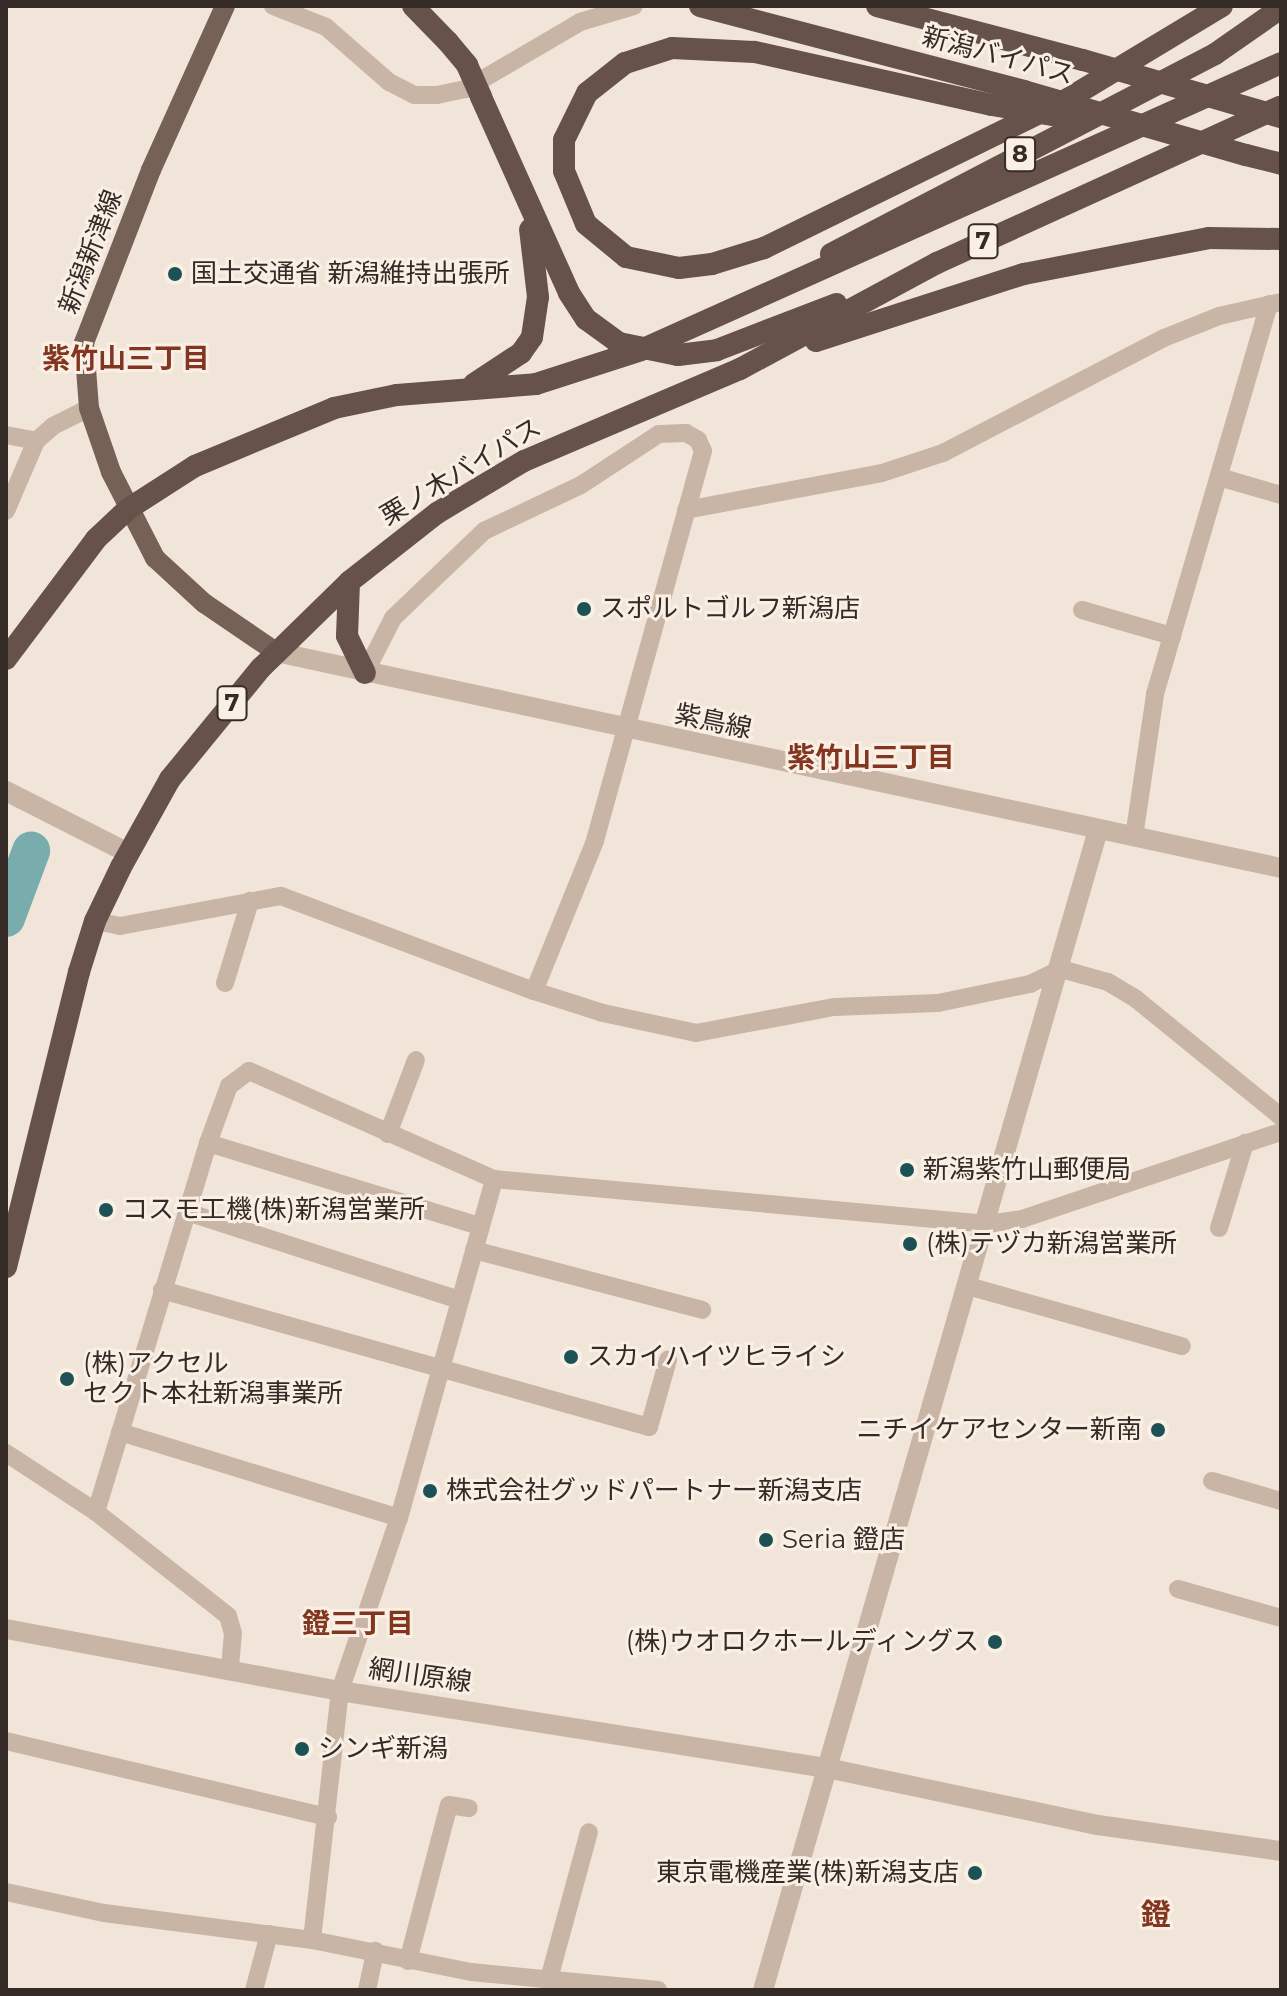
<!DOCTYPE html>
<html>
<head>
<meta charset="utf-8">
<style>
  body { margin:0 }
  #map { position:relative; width:1287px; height:1996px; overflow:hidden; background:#f1e5d9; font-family:Montserrat,"Noto Sans JP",sans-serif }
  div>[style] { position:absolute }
  .river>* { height:38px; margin:-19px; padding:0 19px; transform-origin:19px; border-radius:19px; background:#78acad }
  .minor>* { height:18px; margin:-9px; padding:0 9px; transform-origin:9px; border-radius:9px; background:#c9b5a5 }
  .tertiary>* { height:20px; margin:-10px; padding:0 10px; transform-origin:10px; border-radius:10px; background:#c9b5a5 }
  .primary>* { height:20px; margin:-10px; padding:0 10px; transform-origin:10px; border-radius:10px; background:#766157 }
  .trunk>* { height:22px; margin:-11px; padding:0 11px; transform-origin:11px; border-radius:11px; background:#66524a }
  .trunk-bridge>* { height:22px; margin:-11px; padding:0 11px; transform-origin:11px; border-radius:11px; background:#66524a }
  .dots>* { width:22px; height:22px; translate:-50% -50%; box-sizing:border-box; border:4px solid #f9efe5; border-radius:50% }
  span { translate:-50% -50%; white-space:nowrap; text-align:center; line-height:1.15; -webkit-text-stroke:6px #f9efe5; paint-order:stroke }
  .shield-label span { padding:2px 6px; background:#f9efe5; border:2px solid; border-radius:6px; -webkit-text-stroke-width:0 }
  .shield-label { font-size:24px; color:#342a26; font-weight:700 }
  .street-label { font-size:26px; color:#342a26 }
  .poi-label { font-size:26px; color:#342a26 }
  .left { translate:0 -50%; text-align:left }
  .right { translate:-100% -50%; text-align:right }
  .neighbourhood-label { font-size:28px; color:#823620; font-weight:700 }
  .quarter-label { font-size:30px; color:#823620; font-weight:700 }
  .frame { position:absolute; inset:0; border:8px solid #342a26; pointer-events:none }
</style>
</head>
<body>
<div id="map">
  <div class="river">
    <i style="left:6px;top:918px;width:72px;rotate:-69.5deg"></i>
  </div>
  <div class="minor">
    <i style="left:273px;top:6px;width:57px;rotate:21.6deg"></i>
    <i style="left:326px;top:27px;width:84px;rotate:41.1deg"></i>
    <i style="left:389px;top:82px;width:28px;rotate:27deg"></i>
    <i style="left:414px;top:95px;width:23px"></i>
    <i style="left:437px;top:95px;width:30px;rotate:-12deg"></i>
    <i style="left:466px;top:89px;width:132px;rotate:-30.4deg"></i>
    <i style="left:580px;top:22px;width:56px;rotate:-16.5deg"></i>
    <i style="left:6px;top:435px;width:31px;rotate:11deg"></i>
    <i style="left:1219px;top:477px;width:65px;rotate:16.2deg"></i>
    <i style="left:686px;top:510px;width:199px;rotate:-10.7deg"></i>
    <i style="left:882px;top:473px;width:64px;rotate:-18.2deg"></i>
    <i style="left:943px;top:453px;width:249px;rotate:-27.5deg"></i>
    <i style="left:1164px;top:338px;width:59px;rotate:-21.8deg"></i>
    <i style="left:1219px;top:316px;width:64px;rotate:-12.7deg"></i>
    <i style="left:6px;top:511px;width:76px;rotate:-66.8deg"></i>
    <i style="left:36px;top:441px;width:23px;rotate:-41deg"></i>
    <i style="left:53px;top:426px;width:40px;rotate:-26.6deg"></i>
    <i style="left:1082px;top:610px;width:94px;rotate:16.1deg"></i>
    <i style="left:365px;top:673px;width:62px;rotate:-63deg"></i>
    <i style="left:393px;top:618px;width:126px;rotate:-43.7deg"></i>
    <i style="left:484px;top:531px;width:107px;rotate:-25.4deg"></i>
    <i style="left:581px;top:485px;width:93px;rotate:-33.2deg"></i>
    <i style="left:659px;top:434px;width:27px;rotate:-2deg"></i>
    <i style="left:686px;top:433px;width:14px;rotate:30deg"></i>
    <i style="left:698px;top:440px;width:12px;rotate:66deg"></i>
    <i style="left:703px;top:451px;width:405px;rotate:105.5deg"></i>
    <i style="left:595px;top:841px;width:162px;rotate:112.1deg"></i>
    <i style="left:1134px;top:837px;width:145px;rotate:-81.6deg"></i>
    <i style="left:1155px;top:694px;width:406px;rotate:-73.7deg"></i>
    <i style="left:95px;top:921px;width:25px;rotate:11deg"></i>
    <i style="left:120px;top:926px;width:164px;rotate:-10.6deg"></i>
    <i style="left:281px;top:896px;width:270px;rotate:20.6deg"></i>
    <i style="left:534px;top:991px;width:72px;rotate:17.7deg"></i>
    <i style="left:603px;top:1013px;width:95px;rotate:12.1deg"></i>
    <i style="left:696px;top:1033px;width:140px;rotate:-10.7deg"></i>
    <i style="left:834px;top:1007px;width:104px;rotate:-2.2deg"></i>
    <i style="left:938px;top:1003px;width:94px;rotate:-11.7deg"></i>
    <i style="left:1030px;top:984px;width:34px;rotate:-26deg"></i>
    <i style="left:1061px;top:969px;width:49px;rotate:15.5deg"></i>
    <i style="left:1108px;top:982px;width:33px;rotate:31deg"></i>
    <i style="left:1136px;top:999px;width:187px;rotate:39.1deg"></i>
    <i style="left:225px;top:983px;width:86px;rotate:-73deg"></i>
    <i style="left:388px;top:1134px;width:79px;rotate:-69.3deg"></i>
    <i style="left:208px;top:1143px;width:284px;rotate:17deg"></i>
    <i style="left:187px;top:1212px;width:286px;rotate:17.9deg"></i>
    <i style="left:1219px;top:1228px;width:89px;rotate:-73deg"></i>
    <i style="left:474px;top:1250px;width:236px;rotate:14.7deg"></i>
    <i style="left:968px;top:1286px;width:222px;rotate:15.7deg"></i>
    <i style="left:162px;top:1290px;width:506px;rotate:15.71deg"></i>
    <i style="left:649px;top:1427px;width:70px;rotate:-74.2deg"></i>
    <i style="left:120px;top:1432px;width:292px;rotate:17.1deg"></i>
    <i style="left:6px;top:1453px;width:108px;rotate:33.2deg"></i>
    <i style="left:96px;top:1512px;width:168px;rotate:38.2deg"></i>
    <i style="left:228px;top:1616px;width:18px;rotate:74deg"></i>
    <i style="left:233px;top:1633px;width:37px;rotate:95deg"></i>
    <i style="left:1212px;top:1481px;width:72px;rotate:16.2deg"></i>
    <i style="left:96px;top:1512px;width:386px;rotate:-73.1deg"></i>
    <i style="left:208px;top:1143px;width:61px;rotate:-69.8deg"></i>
    <i style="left:229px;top:1086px;width:25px;rotate:-37deg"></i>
    <i style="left:249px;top:1071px;width:268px;rotate:23.8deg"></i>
    <i style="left:494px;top:1179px;width:495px;rotate:5.2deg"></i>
    <i style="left:987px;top:1224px;width:35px;rotate:-8deg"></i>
    <i style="left:1022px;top:1219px;width:273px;rotate:-18.6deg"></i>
    <i style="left:1178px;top:1589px;width:107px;rotate:15.7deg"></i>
    <i style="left:6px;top:1741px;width:331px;rotate:13.3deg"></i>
    <i style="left:6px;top:1892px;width:100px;rotate:12.1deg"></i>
    <i style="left:104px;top:1913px;width:210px;rotate:7.4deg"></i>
    <i style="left:312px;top:1940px;width:162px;rotate:11.4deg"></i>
    <i style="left:471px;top:1972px;width:188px;rotate:5.5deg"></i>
    <i style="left:312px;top:1940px;width:251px;rotate:-83.6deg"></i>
    <i style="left:340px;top:1691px;width:183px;rotate:-71.2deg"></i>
    <i style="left:399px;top:1518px;width:352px;rotate:-74.3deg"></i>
    <i style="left:408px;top:1961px;width:161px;rotate:-75.3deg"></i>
    <i style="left:449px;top:1805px;width:20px;rotate:9deg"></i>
    <i style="left:549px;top:1979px;width:152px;rotate:-74.8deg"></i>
    <i style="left:254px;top:1990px;width:58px;rotate:-75deg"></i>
    <i style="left:367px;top:1990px;width:40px;rotate:-78deg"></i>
  </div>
  <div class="tertiary">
    <i style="left:276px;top:652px;width:1028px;rotate:12.13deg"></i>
    <i style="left:6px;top:791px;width:137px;rotate:26.9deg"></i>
    <i style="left:6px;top:1629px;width:340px;rotate:10.5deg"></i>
    <i style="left:340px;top:1691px;width:493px;rotate:9deg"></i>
    <i style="left:827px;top:1768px;width:277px;rotate:11.9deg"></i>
    <i style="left:1098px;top:1825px;width:185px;rotate:8.1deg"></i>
    <i style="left:763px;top:1990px;width:1207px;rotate:-73.89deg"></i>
  </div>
  <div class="primary">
    <i style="left:225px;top:6px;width:180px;rotate:114.3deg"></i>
    <i style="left:151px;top:170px;width:186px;rotate:111.2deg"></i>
    <i style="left:84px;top:343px;width:65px;rotate:85.6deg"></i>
    <i style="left:89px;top:408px;width:68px;rotate:71deg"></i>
    <i style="left:111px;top:472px;width:97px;rotate:62.9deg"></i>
    <i style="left:155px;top:558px;width:67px;rotate:42.6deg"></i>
    <i style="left:204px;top:603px;width:87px;rotate:34.2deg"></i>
  </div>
  <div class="trunk">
    <i style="left:413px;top:6px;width:50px;rotate:45.8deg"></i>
    <i style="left:700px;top:6px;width:335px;rotate:14.7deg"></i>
    <i style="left:877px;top:6px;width:213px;rotate:14.7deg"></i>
    <i style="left:481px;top:97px;width:215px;rotate:65.8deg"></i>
    <i style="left:569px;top:293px;width:31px;rotate:57deg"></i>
    <i style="left:586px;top:319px;width:41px;rotate:36deg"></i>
    <i style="left:619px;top:343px;width:60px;rotate:11.5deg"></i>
    <i style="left:678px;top:355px;width:39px;rotate:-7deg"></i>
    <i style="left:717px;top:350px;width:128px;rotate:-21.1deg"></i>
    <i style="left:992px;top:105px;width:244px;rotate:-167.4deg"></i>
    <i style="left:754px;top:52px;width:82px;rotate:-177.2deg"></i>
    <i style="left:672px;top:48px;width:49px;rotate:162.3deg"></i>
    <i style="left:625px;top:63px;width:48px;rotate:141.7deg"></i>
    <i style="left:587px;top:93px;width:52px;rotate:116.1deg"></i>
    <i style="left:564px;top:140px;width:31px;rotate:90deg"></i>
    <i style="left:564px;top:171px;width:57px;rotate:67.5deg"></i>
    <i style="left:586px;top:224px;width:52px;rotate:39.5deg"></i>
    <i style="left:626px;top:257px;width:54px;rotate:11.7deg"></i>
    <i style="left:679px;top:268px;width:33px;rotate:-7deg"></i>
    <i style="left:712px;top:264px;width:54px;rotate:-17.1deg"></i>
    <i style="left:764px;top:248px;width:336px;rotate:-26.1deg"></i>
    <i style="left:1066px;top:100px;width:182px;rotate:-31.1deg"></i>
    <i style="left:1246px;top:155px;width:36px;rotate:14deg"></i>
    <i style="left:831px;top:254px;width:433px;rotate:-27.5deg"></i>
    <i style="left:1215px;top:54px;width:80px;rotate:-34.9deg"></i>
    <i style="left:816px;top:341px;width:219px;rotate:-17.9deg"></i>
    <i style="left:1024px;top:274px;width:188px;rotate:-11deg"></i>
    <i style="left:1209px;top:238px;width:72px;rotate:0.8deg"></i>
    <i style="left:474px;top:384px;width:56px;rotate:-33.4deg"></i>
    <i style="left:521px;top:353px;width:19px;rotate:-55deg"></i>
    <i style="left:532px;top:337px;width:40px;rotate:-81.5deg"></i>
    <i style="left:538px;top:297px;width:68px;rotate:-96.7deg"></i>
    <i style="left:349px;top:582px;width:54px;rotate:92.1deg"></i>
    <i style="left:347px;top:636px;width:41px;rotate:64.1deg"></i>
    <i style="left:6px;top:659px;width:150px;rotate:-53.1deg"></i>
    <i style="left:96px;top:539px;width:44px;rotate:-43.2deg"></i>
    <i style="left:128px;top:509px;width:80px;rotate:-32.7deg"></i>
    <i style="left:195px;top:466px;width:151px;rotate:-22.6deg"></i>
    <i style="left:334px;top:408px;width:64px;rotate:-11.7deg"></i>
    <i style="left:397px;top:395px;width:139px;rotate:-4.5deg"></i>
    <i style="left:536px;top:384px;width:110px;rotate:-17.9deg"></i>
    <i style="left:641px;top:350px;width:701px;rotate:-24.15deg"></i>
    <i style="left:6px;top:1267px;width:304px;rotate:-76.1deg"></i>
    <i style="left:79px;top:972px;width:53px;rotate:-72.6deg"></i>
    <i style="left:95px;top:921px;width:60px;rotate:-64.3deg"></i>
    <i style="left:121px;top:867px;width:101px;rotate:-60.9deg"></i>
    <i style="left:170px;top:779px;width:144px;rotate:-50.7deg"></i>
    <i style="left:261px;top:668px;width:123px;rotate:-44.3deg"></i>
    <i style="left:349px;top:582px;width:112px;rotate:-38.1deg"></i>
    <i style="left:437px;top:513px;width:101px;rotate:-30.9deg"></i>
    <i style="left:524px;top:461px;width:235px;rotate:-23.1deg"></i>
    <i style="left:740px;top:369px;width:224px;rotate:-28.3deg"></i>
    <i style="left:937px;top:263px;width:377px;rotate:-24.5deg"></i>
  </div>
  <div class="trunk-bridge">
    <i style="left:448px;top:42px;width:30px;rotate:50deg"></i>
    <i style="left:467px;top:65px;width:35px;rotate:66deg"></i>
    <i style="left:1083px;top:60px;width:206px;rotate:16.1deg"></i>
    <i style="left:1024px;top:91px;width:231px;rotate:16.1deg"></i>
    <i style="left:992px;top:105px;width:92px;rotate:9.4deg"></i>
  </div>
  <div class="dots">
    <i style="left:175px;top:274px;background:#1c5255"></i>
    <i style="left:584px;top:609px;background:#1c5255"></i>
    <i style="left:907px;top:1170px;background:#1c5255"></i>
    <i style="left:106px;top:1210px;background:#1c5255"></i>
    <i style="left:910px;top:1244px;background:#1c5255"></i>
    <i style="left:571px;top:1357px;background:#1c5255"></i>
    <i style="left:67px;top:1379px;background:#1c5255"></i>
    <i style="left:1158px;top:1430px;background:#1c5255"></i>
    <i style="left:430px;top:1491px;background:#1c5255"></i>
    <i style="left:766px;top:1540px;background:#1c5255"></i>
    <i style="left:995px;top:1642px;background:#1c5255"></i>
    <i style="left:302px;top:1749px;background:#1c5255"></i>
    <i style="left:975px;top:1873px;background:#1c5255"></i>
  </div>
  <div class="shield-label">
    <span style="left:1020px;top:154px">8</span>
    <span style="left:983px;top:241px">7</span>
    <span style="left:232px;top:703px">7</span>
  </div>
  <div class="street-label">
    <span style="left:998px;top:56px;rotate:15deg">新潟バイパス</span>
    <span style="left:91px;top:252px;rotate:-69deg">新潟新津線</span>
    <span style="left:461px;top:472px;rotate:-31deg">栗ノ木バイパス</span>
    <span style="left:713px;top:722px;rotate:12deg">紫鳥線</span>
    <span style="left:420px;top:1676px;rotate:8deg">網川原線</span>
  </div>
  <div class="poi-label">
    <span class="left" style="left:191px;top:274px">国土交通省 新潟維持出張所</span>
    <span class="left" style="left:600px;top:609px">スポルトゴルフ新潟店</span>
    <span class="left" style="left:923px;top:1170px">新潟紫竹山郵便局</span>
    <span class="left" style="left:122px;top:1210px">コスモ工機(株)新潟営業所</span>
    <span class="left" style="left:926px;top:1244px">(株)テヅカ新潟営業所</span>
    <span class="left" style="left:587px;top:1357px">スカイハイツヒライシ</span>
    <span class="left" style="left:83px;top:1379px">(株)アクセル<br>セクト本社新潟事業所</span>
    <span class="right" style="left:1142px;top:1430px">ニチイケアセンター新南</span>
    <span class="left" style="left:446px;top:1491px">株式会社グッドパートナー新潟支店</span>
    <span class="left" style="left:782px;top:1540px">Seria 鐙店</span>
    <span class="right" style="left:979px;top:1642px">(株)ウオロクホールディングス</span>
    <span class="left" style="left:318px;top:1749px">シンギ新潟</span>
    <span class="right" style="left:959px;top:1873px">東京電機産業(株)新潟支店</span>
  </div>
  <div class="neighbourhood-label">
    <span style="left:126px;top:358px">紫竹山三丁目</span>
    <span style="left:871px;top:757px">紫竹山三丁目</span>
    <span style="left:358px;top:1623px">鐙三丁目</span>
  </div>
  <div class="quarter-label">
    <span style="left:1156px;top:1915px">鐙</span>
  </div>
  <div class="frame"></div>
</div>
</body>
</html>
